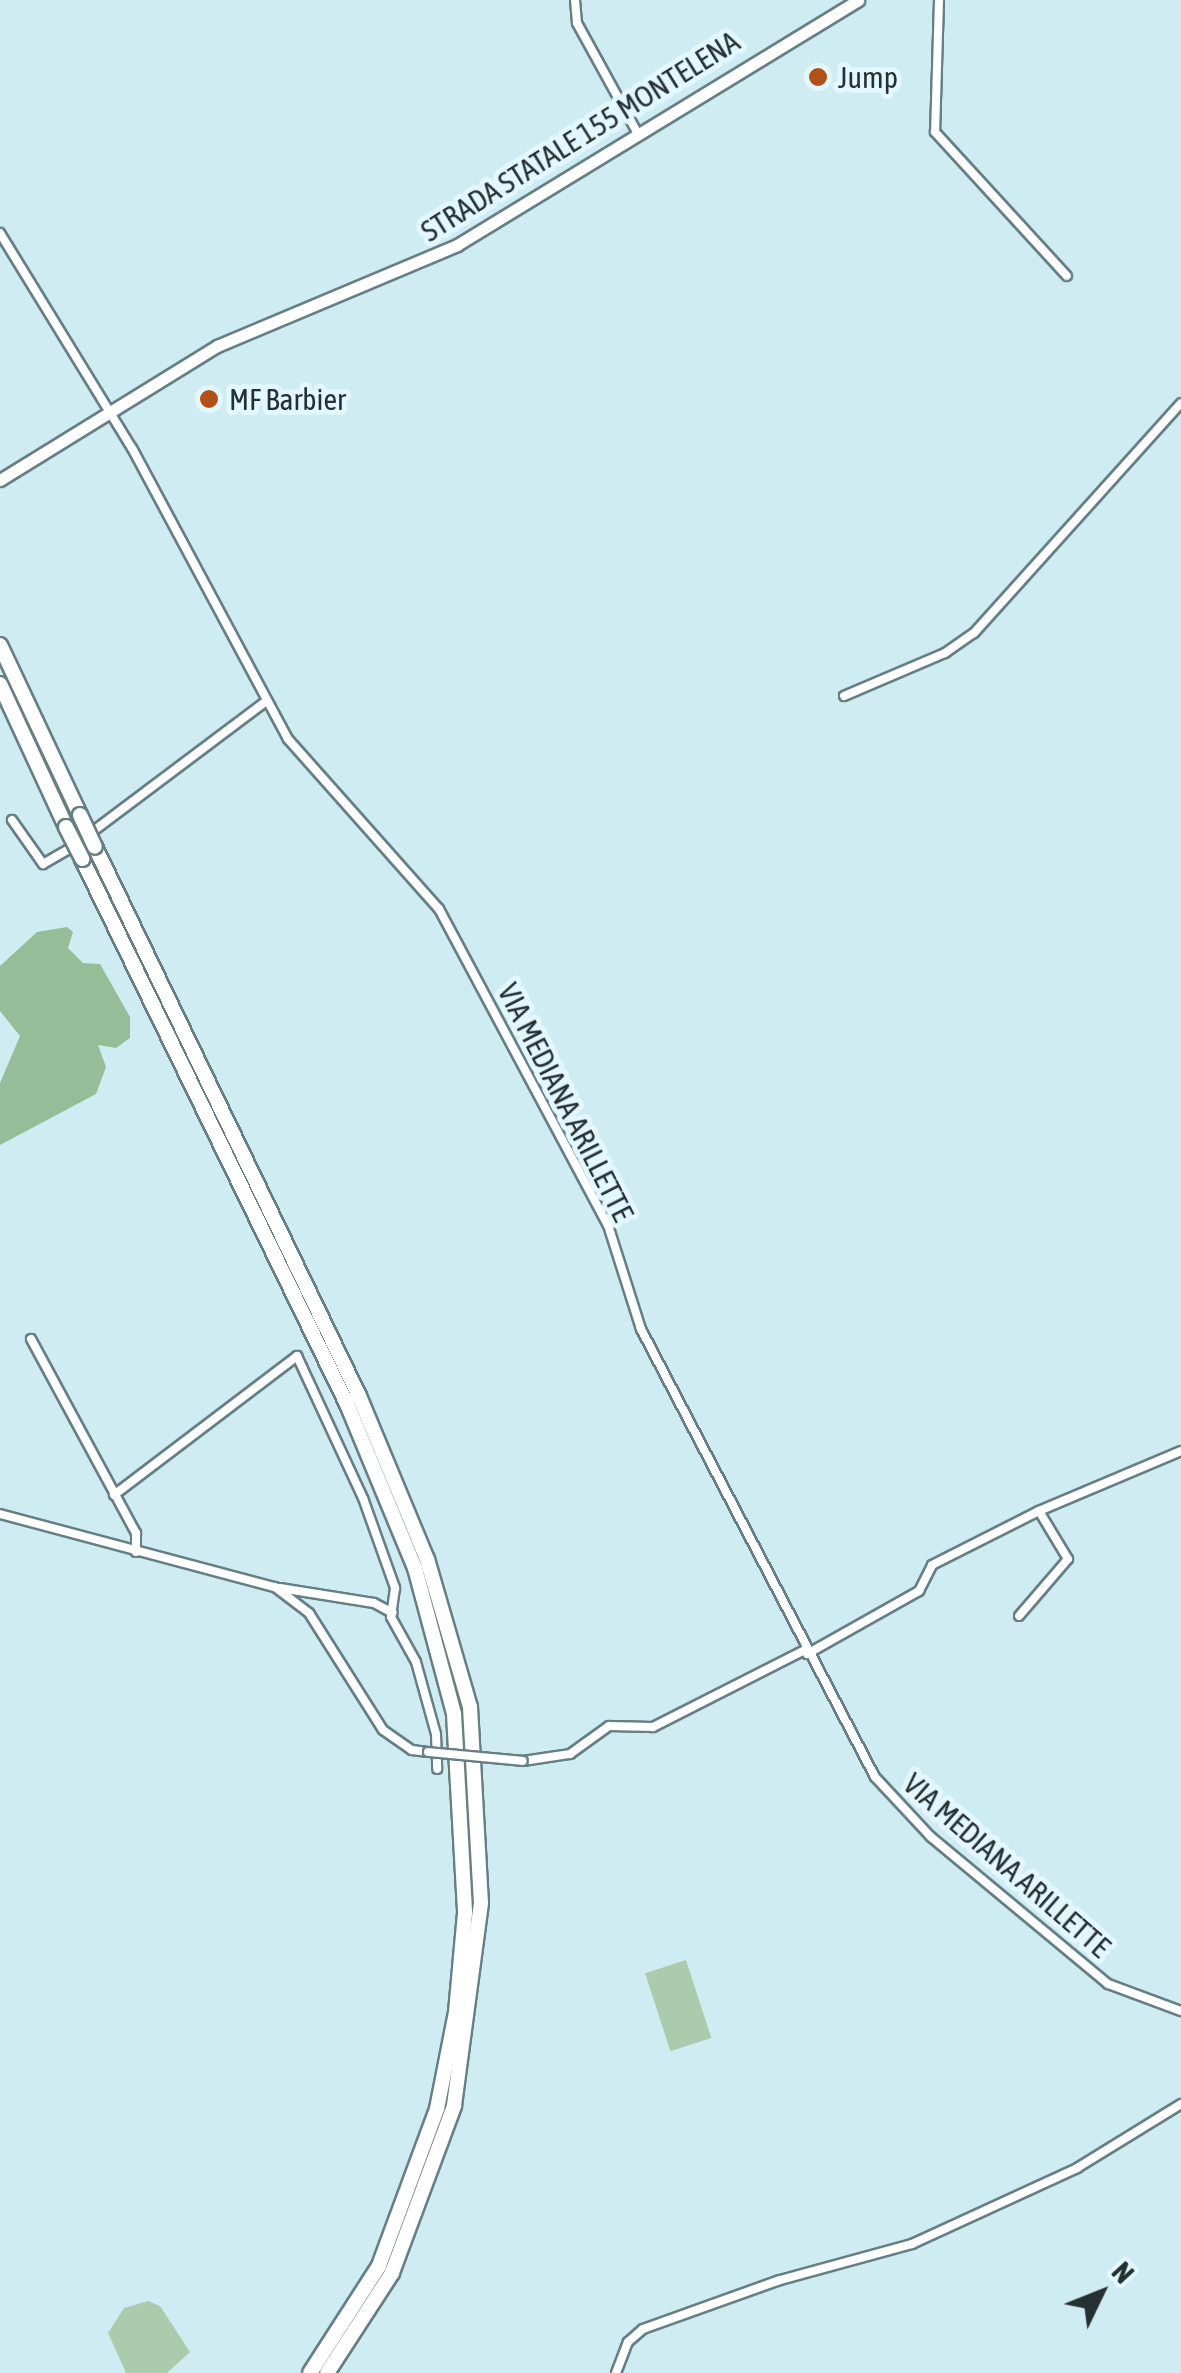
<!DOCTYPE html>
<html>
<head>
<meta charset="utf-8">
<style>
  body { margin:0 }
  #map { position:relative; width:1181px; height:2373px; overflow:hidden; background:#d0ecf3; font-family:"Asap Condensed",sans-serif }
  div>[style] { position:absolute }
  .green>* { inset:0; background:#aacbac; transform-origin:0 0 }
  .forest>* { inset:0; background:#95bd98 }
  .roads { filter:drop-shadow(2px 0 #657f84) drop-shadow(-2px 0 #657f84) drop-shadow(0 2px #657f84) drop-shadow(0 -2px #657f84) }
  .street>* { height:8px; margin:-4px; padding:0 4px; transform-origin:4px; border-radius:4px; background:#fff }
  .primary>* { height:11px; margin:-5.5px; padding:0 5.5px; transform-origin:5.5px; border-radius:5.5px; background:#fff }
  .highway>* { height:14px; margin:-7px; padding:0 7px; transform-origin:7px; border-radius:7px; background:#fff }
  .bridges { filter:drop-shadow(2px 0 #657f84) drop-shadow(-2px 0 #657f84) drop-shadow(0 2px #657f84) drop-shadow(0 -2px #657f84) }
  .street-bridge>* { height:8px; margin:-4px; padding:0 4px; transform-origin:4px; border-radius:4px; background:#fff }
  .highway-bridge>* { height:14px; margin:-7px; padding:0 7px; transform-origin:7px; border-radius:7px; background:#fff }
  .dots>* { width:28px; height:28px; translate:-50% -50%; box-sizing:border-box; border:5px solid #e2f8fe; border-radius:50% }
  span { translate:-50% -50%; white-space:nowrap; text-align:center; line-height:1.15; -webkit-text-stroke:10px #e2f8fe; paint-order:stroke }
  .poi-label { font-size:30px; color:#253032 }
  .left { translate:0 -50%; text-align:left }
  .street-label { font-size:30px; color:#253032 }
  .north { position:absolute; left:1051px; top:2243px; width:100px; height:100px; -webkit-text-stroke:8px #e2f8fe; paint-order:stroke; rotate:47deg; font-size:28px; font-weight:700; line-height:40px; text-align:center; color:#253032 }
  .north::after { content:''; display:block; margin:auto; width:35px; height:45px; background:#253032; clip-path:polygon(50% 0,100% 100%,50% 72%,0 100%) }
</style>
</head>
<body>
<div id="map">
  <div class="green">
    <i style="left:686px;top:1960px;width:82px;height:43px;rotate:72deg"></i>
    <i style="clip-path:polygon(148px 2301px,160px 2306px,190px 2352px,167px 2373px,126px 2373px,108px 2333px,124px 2308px)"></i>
  </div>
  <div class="forest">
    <i style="clip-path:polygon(67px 927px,73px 932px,68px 948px,83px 963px,100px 964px,130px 1017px,130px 1038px,116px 1048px,98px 1045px,106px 1067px,96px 1094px,0 1145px,0 1083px,20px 1036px,0 1011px,0 966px,37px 932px)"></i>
  </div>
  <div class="roads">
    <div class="street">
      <i style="left:575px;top:0;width:23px;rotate:85deg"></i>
      <i style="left:577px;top:23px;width:124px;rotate:61.2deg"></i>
      <i style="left:939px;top:0;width:132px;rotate:91.7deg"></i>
      <i style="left:935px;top:132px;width:195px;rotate:47.5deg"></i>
      <i style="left:0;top:233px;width:252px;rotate:58.5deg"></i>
      <i style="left:132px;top:448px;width:330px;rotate:61.8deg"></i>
      <i style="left:288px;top:739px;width:227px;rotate:48.4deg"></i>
      <i style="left:439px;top:909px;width:358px;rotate:61.9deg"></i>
      <i style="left:608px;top:1225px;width:109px;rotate:72.4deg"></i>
      <i style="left:641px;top:1329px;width:505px;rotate:62.42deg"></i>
      <i style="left:875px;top:1777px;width:82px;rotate:47deg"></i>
      <i style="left:931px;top:1837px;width:230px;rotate:39.7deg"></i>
      <i style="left:1108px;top:1984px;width:78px;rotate:20.3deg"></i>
      <i style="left:844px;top:696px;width:110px;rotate:-23.1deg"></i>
      <i style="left:945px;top:653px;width:35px;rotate:-35deg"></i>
      <i style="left:974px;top:633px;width:309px;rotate:-48deg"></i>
      <i style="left:12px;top:820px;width:54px;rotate:54.8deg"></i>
      <i style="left:43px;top:864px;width:39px;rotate:-30deg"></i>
      <i style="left:88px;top:835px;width:221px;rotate:-36.9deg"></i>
      <i style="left:31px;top:1339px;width:221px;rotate:61.6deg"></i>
      <i style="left:136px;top:1533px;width:19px;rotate:90deg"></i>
      <i style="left:114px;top:1495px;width:230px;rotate:-37.2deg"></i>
      <i style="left:297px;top:1356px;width:157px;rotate:65.1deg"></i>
      <i style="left:363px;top:1498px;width:96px;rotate:70.4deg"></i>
      <i style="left:395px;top:1588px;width:29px;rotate:98deg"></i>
      <i style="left:391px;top:1617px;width:51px;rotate:60.9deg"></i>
      <i style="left:416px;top:1662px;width:75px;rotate:74.5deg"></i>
      <i style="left:436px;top:1734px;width:35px;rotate:88deg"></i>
      <i style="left:1039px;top:1511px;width:154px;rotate:-22.9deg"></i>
      <i style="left:0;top:1514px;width:285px;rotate:14.9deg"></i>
      <i style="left:275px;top:1587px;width:43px;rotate:37.4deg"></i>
      <i style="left:309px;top:1613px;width:138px;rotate:57.7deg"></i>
      <i style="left:383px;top:1730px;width:35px;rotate:35deg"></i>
      <i style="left:412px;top:1750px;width:16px;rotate:7deg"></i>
      <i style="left:280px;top:1588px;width:95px;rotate:9.1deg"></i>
      <i style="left:374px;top:1603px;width:21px;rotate:28deg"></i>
      <i style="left:807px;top:1654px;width:129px;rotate:-29.4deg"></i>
      <i style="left:919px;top:1591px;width:29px;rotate:-63deg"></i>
      <i style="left:932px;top:1565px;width:120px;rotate:-26.8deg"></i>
      <i style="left:1039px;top:1511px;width:56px;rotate:58.9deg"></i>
      <i style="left:1068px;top:1559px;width:75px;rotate:130.7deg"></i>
      <i style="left:523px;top:1761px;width:48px;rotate:-8.5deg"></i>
      <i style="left:570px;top:1754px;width:48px;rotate:-35.7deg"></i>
      <i style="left:609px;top:1726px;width:44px;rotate:1.3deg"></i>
      <i style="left:653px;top:1727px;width:170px;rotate:-26.9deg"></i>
      <i style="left:616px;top:2373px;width:33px;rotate:-69deg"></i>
      <i style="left:628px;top:2342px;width:20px;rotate:-41deg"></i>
      <i style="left:643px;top:2329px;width:145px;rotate:-19.7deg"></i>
      <i style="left:780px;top:2280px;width:137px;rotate:-15.3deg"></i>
      <i style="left:912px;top:2244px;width:182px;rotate:-24.7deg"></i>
      <i style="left:1077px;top:2168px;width:122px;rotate:-31.6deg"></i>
    </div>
    <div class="primary">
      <i style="left:0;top:480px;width:255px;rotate:-31.7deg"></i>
      <i style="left:217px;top:346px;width:260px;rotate:-22.8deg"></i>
      <i style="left:457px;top:245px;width:470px;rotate:-31.4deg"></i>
    </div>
    <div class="highway">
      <i style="left:0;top:645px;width:188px;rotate:64.8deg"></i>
      <i style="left:0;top:684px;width:157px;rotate:65.2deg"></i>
      <i style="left:95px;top:847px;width:609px;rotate:64.32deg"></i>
      <i style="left:359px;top:1396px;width:177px;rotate:67.4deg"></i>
      <i style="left:427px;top:1559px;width:154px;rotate:73.8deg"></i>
      <i style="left:470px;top:1707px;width:196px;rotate:86.8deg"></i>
      <i style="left:481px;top:1903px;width:205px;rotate:97.6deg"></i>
      <i style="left:454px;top:2106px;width:178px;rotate:110.4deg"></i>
      <i style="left:392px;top:2273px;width:119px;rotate:123deg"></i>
      <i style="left:82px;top:859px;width:606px;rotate:64.07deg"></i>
      <i style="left:347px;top:1404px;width:178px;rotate:67.5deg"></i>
      <i style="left:415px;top:1568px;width:151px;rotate:75deg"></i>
      <i style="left:454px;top:1714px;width:199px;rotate:86.8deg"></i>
      <i style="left:465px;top:1913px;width:99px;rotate:95.2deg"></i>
      <i style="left:456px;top:2012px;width:99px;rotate:101.1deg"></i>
      <i style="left:437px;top:2109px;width:167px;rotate:110.3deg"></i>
      <i style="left:379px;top:2266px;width:127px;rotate:122.8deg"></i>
    </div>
  </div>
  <div class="bridges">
    <div class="street-bridge">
      <i style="left:428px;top:1752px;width:95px;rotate:5.4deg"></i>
    </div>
    <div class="highway-bridge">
      <i style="left:80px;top:815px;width:35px;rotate:65deg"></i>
      <i style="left:66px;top:827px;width:36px;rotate:63deg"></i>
    </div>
  </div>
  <div class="dots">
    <i style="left:818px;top:77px;background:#b35017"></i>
    <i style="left:209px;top:399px;background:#b35017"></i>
  </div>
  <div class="poi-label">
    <span class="left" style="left:838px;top:77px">Jump</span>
    <span class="left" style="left:229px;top:399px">MF Barbier</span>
  </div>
  <div class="street-label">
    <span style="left:580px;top:136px;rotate:-32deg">STRADA STATALE 155 MONTELENA</span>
    <span style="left:566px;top:1102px;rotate:63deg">VIA MEDIANA ARILLETTE</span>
    <span style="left:1007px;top:1865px;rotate:41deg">VIA MEDIANA ARILLETTE</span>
  </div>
  <div class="north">N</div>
</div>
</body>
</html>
